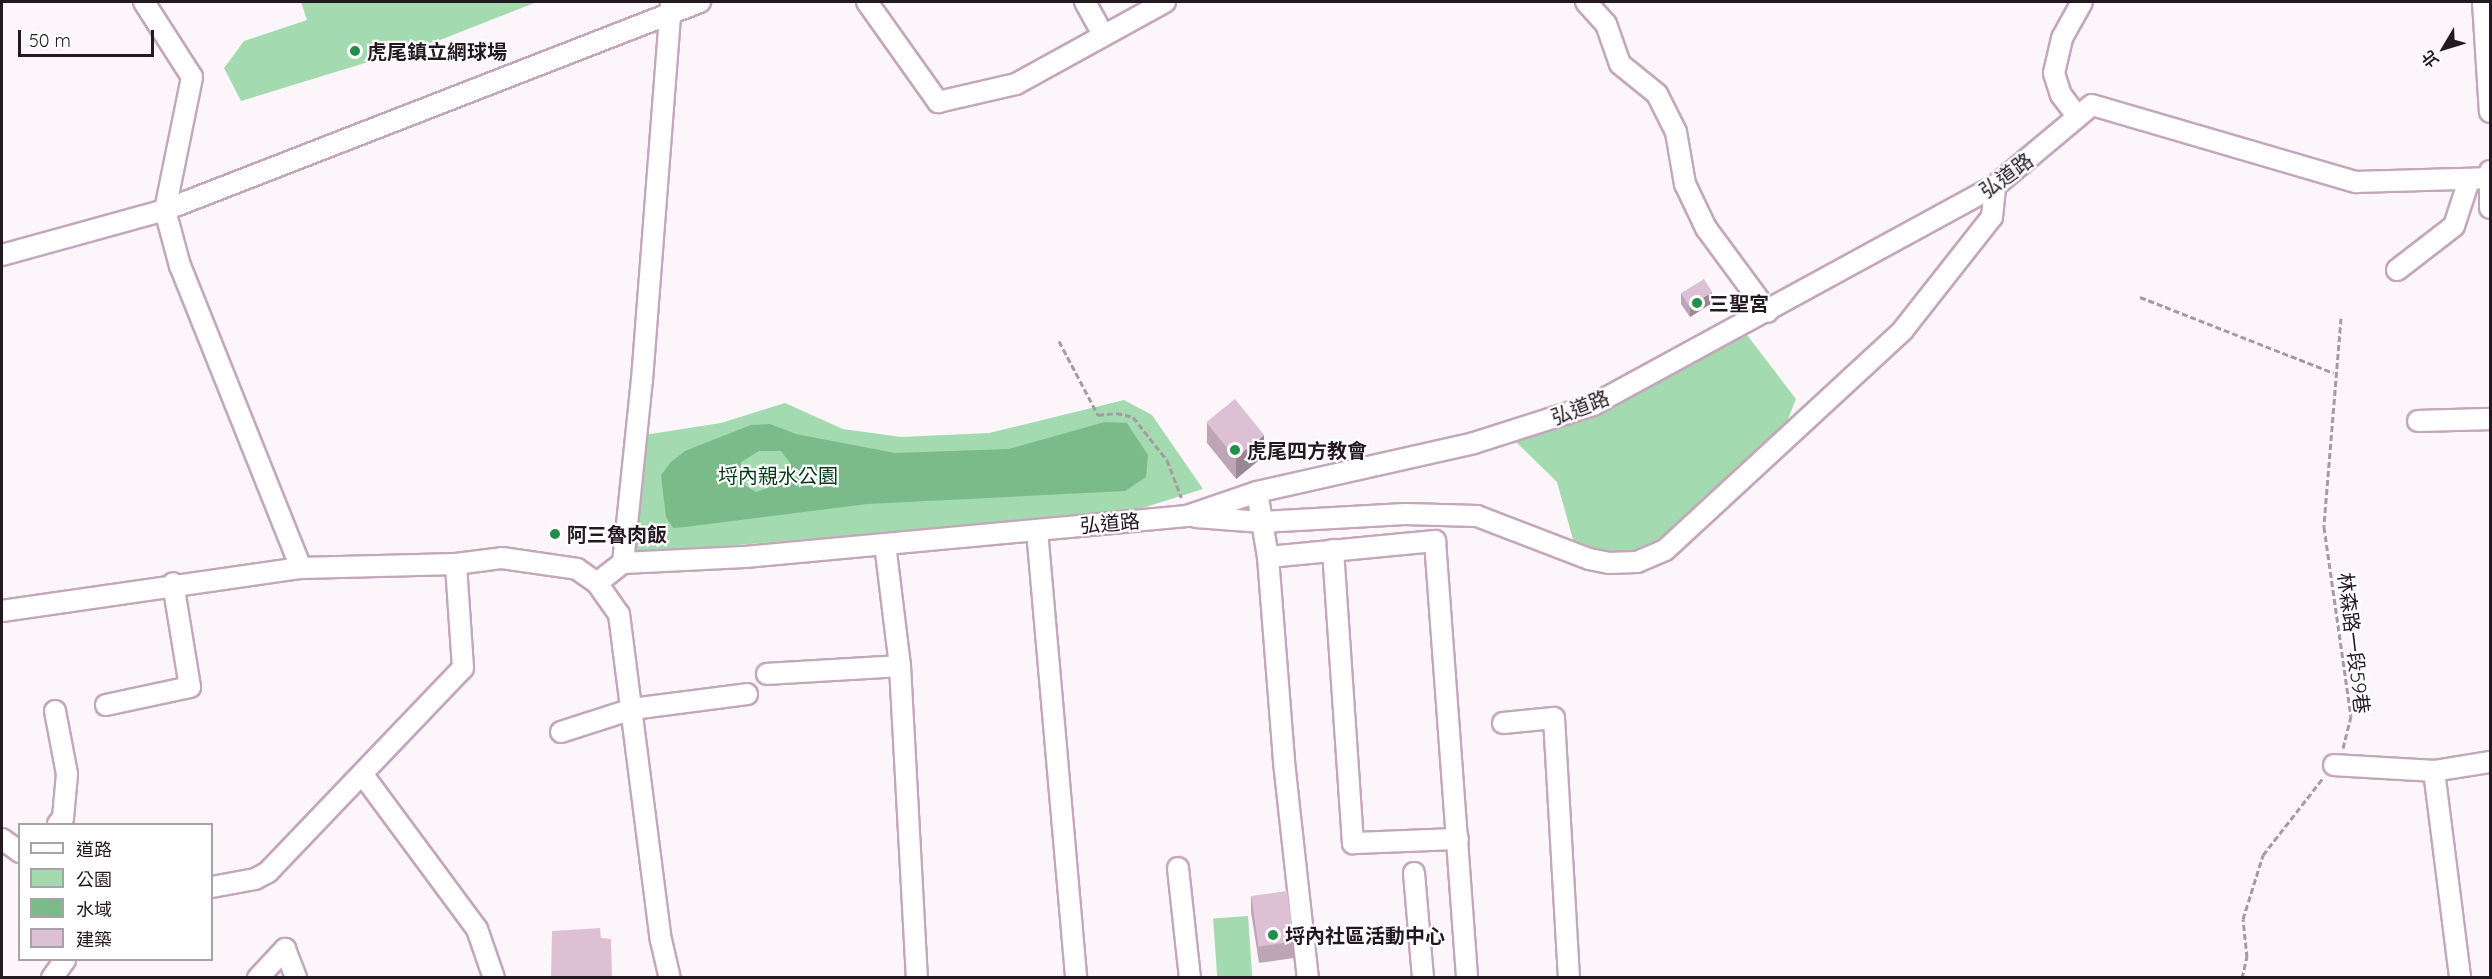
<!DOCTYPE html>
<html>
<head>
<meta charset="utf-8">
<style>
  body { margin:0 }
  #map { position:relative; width:2492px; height:979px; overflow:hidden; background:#fcf6fa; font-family:Quicksand,"Noto Sans TC",sans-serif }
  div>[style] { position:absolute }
  .green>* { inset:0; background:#a3daaf; transform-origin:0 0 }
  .water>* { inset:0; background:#7abb89 }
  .path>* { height:3px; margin-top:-1.5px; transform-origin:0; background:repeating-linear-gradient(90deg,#a49ca1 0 6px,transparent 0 9px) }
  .roads { filter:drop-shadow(2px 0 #c4a7bb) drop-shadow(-2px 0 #c4a7bb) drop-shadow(0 2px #c4a7bb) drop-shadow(0 -2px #c4a7bb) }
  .minor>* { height:20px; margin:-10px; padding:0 10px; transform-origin:10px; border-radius:10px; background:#fff }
  .wall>* { inset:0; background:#bea5b6 }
  .shaded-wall>* { inset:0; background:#9b8694 }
  .building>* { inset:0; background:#ddc0d4; transform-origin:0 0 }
  .dots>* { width:16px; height:16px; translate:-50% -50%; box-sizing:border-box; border:3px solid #fff; border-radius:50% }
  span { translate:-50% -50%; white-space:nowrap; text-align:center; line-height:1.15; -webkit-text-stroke:4.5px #fff; paint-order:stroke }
  .poi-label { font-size:20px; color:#241920; font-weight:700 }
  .left { translate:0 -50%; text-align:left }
  .street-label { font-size:20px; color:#241920 }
  .park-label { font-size:20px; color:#053818 }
  .frame { position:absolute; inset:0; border:3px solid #241920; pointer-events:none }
  .legend { position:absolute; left:18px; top:823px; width:195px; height:138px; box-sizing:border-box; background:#fff; border:2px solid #a7a3a6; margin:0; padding:8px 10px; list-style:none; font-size:18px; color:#241920 }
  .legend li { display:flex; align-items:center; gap:12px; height:30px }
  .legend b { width:30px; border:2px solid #a7a3a6 }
  .north { position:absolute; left:2414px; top:18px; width:60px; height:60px; -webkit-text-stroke:4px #fff; paint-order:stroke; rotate:232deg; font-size:16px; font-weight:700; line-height:24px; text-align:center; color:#241920 }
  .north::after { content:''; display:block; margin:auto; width:21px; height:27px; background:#241920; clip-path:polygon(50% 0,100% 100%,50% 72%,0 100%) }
  .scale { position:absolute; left:18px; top:30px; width:136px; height:27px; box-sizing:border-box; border:3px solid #241920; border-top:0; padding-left:8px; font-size:18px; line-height:21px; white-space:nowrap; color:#241920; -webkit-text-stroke:4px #fff; paint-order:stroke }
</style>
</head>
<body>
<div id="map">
  <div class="green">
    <i style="clip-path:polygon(301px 2px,537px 2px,440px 40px,241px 101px,224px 68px,244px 41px,307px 20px)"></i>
    <i style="clip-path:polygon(1747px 335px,1796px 399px,1782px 434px,1650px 552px,1595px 552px,1574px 543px,1557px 482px,1513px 439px,1594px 414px)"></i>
    <i style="clip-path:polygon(1124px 400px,1152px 415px,1203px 489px,1133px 511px,634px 554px,633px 494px,644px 435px,721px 423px,785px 403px,843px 429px,901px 437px,989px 433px)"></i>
    <i style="left:1248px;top:916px;width:61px;height:35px;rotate:86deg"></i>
  </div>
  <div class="water">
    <i style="clip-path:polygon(evenodd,1105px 422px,1127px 423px,1148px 455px,1146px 477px,1125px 491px,867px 504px,685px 527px,673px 528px,666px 517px,661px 475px,671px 462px,685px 451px,751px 425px,770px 424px,796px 434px,895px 453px,1009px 449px,1105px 422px,759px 451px,781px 451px,791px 464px,791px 480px,756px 492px,740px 482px,741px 462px,759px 451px)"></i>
  </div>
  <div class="path">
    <i style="left:2140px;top:297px;width:208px;rotate:21.4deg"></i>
    <i style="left:2341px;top:318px;width:210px;rotate:94.7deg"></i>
    <i style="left:2324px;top:527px;width:191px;rotate:81.9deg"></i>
    <i style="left:2351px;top:716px;width:33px;rotate:104deg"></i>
    <i style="left:1059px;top:341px;width:84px;rotate:62.2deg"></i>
    <i style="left:1098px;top:415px;width:18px;rotate:-6deg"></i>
    <i style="left:1116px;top:413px;width:17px;rotate:13deg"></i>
    <i style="left:1133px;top:417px;width:55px;rotate:51.7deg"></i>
    <i style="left:1167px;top:460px;width:40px;rotate:69deg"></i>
    <i style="left:2242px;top:978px;width:22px;rotate:-77deg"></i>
    <i style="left:2247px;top:957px;width:38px;rotate:-96deg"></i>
    <i style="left:2243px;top:919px;width:67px;rotate:-72.6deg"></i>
    <i style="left:2263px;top:855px;width:98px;rotate:-52.1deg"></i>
  </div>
  <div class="roads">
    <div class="minor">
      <i style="left:867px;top:2px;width:123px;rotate:54.6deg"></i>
      <i style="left:938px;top:102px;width:80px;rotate:-13deg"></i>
      <i style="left:1016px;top:84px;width:170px;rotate:-28.8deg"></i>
      <i style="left:1085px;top:2px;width:38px;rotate:61deg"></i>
      <i style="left:1586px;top:2px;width:30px;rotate:48deg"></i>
      <i style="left:1606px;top:24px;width:42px;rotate:70.7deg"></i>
      <i style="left:1620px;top:64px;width:48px;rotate:39deg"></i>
      <i style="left:1657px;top:94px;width:42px;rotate:63.4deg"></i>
      <i style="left:1676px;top:132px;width:53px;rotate:80.2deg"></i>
      <i style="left:1685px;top:184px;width:49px;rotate:64.5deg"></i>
      <i style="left:1706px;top:228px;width:104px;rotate:53.6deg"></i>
      <i style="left:2483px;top:2px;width:110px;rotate:86.4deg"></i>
      <i style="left:2077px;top:116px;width:26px;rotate:-127deg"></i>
      <i style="left:2061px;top:95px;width:23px;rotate:-108deg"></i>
      <i style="left:2054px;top:73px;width:36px;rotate:-77deg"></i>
      <i style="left:2062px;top:38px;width:41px;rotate:-60.9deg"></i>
      <i style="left:2490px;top:171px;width:37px;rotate:90deg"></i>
      <i style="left:2px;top:255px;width:169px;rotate:-15.4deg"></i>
      <i style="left:165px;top:210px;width:136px;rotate:-78.5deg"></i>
      <i style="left:192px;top:77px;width:89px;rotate:-122.6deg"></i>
      <i style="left:2397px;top:270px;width:72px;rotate:-37.7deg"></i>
      <i style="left:2454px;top:226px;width:48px;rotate:-71.9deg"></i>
      <i style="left:2418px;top:421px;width:72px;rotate:-1.6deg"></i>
      <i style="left:1257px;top:492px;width:66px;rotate:80.4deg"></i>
      <i style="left:1268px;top:557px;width:206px;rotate:85.5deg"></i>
      <i style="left:1284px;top:762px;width:217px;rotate:83.7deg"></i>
      <i style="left:1196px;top:517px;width:66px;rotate:4.3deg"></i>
      <i style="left:1262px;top:522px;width:143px;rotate:-3.2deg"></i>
      <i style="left:1405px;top:514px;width:72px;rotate:1.6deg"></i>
      <i style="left:1477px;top:516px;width:120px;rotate:21deg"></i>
      <i style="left:1589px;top:559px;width:20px;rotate:11deg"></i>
      <i style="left:1609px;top:563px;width:28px;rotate:-2deg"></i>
      <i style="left:1637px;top:562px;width:30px;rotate:-23deg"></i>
      <i style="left:1665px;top:550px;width:324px;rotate:-42.7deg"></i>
      <i style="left:1903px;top:330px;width:144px;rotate:-51.8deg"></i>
      <i style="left:1992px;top:217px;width:31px;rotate:-84deg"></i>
      <i style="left:1037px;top:530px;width:450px;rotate:85deg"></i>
      <i style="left:885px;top:544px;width:123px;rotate:83deg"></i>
      <i style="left:900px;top:666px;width:312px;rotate:86.9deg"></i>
      <i style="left:1333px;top:550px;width:294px;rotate:86.1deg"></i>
      <i style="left:1353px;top:843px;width:105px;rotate:-2.2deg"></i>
      <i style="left:1268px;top:557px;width:168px;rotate:-5.5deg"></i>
      <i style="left:1435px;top:541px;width:438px;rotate:85.8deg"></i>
      <i style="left:623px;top:563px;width:184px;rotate:-84.1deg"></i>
      <i style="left:642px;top:380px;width:379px;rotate:-85.6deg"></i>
      <i style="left:301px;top:568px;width:325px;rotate:-111.8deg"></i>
      <i style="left:180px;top:266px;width:58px;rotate:-105deg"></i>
      <i style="left:165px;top:210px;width:574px;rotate:-21.25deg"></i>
      <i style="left:597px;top:583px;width:33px;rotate:-38deg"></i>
      <i style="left:623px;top:563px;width:122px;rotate:-2.8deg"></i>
      <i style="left:745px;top:557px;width:444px;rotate:-5.3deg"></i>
      <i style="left:1187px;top:516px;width:74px;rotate:-18.9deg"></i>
      <i style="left:1257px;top:492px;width:222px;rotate:-12.7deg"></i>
      <i style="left:1474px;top:443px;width:125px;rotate:-17.7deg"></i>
      <i style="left:1593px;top:405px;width:458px;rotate:-28.6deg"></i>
      <i style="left:1995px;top:186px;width:126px;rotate:-39.9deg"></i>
      <i style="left:2092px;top:105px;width:275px;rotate:16.3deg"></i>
      <i style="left:2356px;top:182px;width:134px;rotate:-1.7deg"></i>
      <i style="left:2px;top:611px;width:302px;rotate:-8.2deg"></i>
      <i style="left:301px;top:568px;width:155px;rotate:-1.5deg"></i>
      <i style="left:456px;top:564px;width:46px;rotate:-7.4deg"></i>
      <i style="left:502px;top:558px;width:76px;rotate:8.3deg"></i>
      <i style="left:577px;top:569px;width:24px;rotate:35deg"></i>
      <i style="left:597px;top:583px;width:38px;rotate:55deg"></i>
      <i style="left:619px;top:614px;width:329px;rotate:82.7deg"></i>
      <i style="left:661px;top:940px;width:39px;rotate:77deg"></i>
      <i style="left:767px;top:674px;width:133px;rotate:-3.4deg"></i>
      <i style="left:106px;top:705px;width:86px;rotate:-12.1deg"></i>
      <i style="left:190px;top:687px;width:105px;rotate:-99.3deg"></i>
      <i style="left:55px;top:711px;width:64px;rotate:79.2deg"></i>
      <i style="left:67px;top:774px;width:44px;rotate:95.2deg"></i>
      <i style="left:63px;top:818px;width:8px;rotate:130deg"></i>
      <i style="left:1503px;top:723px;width:51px;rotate:-5.6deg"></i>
      <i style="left:1554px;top:718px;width:260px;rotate:86.7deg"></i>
      <i style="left:561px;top:732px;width:75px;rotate:-17.9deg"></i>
      <i style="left:632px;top:709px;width:116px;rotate:-7.4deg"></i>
      <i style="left:2334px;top:765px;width:100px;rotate:3.4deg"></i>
      <i style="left:2434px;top:771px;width:209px;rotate:82.8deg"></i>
      <i style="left:2434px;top:771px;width:57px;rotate:-9.1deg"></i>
      <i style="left:363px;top:775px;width:192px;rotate:53.5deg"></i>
      <i style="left:477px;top:929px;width:52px;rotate:70.9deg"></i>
      <i style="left:2px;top:839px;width:22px;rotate:36deg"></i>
      <i style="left:1178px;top:868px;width:111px;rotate:83.8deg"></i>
      <i style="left:1414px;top:873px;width:105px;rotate:85.1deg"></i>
      <i style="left:212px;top:887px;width:44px;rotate:-10.5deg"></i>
      <i style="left:255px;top:879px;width:15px;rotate:-28deg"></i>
      <i style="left:268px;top:872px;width:282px;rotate:-46.3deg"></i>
      <i style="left:463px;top:668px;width:104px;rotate:-93.9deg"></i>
      <i style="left:52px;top:978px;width:22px;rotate:-54deg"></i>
      <i style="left:258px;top:978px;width:40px;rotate:-47deg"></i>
      <i style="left:285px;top:949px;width:31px;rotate:69deg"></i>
    </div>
  </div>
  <div class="wall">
    <i style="clip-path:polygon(1681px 293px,1712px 303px,1690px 317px,1681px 304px)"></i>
    <i style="clip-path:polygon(1207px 423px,1264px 456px,1236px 479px,1207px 443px)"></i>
    <i style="clip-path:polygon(1251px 896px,1294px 942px,1294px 958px,1259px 963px,1251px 912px)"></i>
  </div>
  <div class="shaded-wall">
    <i style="clip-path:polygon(1712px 292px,1712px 303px,1690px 317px,1690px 306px)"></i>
    <i style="clip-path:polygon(1264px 435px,1264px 456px,1236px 479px,1236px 458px)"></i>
  </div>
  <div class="building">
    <i style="left:1704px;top:279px;width:15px;height:27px;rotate:58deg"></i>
    <i style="left:1235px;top:399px;width:46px;height:37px;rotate:51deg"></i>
    <i style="left:1287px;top:891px;width:51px;height:36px;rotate:82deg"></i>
    <i style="clip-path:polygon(600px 928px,601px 938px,611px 939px,612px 978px,551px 978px,552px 931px)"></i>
  </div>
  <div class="dots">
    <i style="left:355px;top:51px;background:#1f8f49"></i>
    <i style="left:1697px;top:303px;background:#1f8f49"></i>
    <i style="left:1235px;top:450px;background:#1f8f49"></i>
    <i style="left:555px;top:534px;background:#1f8f49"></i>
    <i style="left:1273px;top:935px;background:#1f8f49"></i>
  </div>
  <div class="poi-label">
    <span class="left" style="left:367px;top:51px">虎尾鎮立網球場</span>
    <span class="left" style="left:1709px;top:303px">三聖宮</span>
    <span class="left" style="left:1247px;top:450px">虎尾四方教會</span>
    <span class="left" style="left:567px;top:534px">阿三魯肉飯</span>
    <span class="left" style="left:1285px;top:935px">埒內社區活動中心</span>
  </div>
  <div class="street-label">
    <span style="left:2006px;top:175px;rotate:-36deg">弘道路</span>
    <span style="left:1580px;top:407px;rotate:-21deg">弘道路</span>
    <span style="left:1110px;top:523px;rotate:-5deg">弘道路</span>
    <span style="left:2354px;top:643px;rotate:83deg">林森路一段59巷</span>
  </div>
  <div class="park-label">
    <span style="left:778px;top:475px">埒內親水公園</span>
  </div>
  <div class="frame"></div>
  <ul class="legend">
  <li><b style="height:8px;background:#fff"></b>道路</li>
  <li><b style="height:16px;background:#a3daaf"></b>公園</li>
  <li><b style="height:16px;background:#7abb89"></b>水域</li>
  <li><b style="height:16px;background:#ddc0d4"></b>建築</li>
  </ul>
  <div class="north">北</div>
  <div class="scale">50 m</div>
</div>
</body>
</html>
